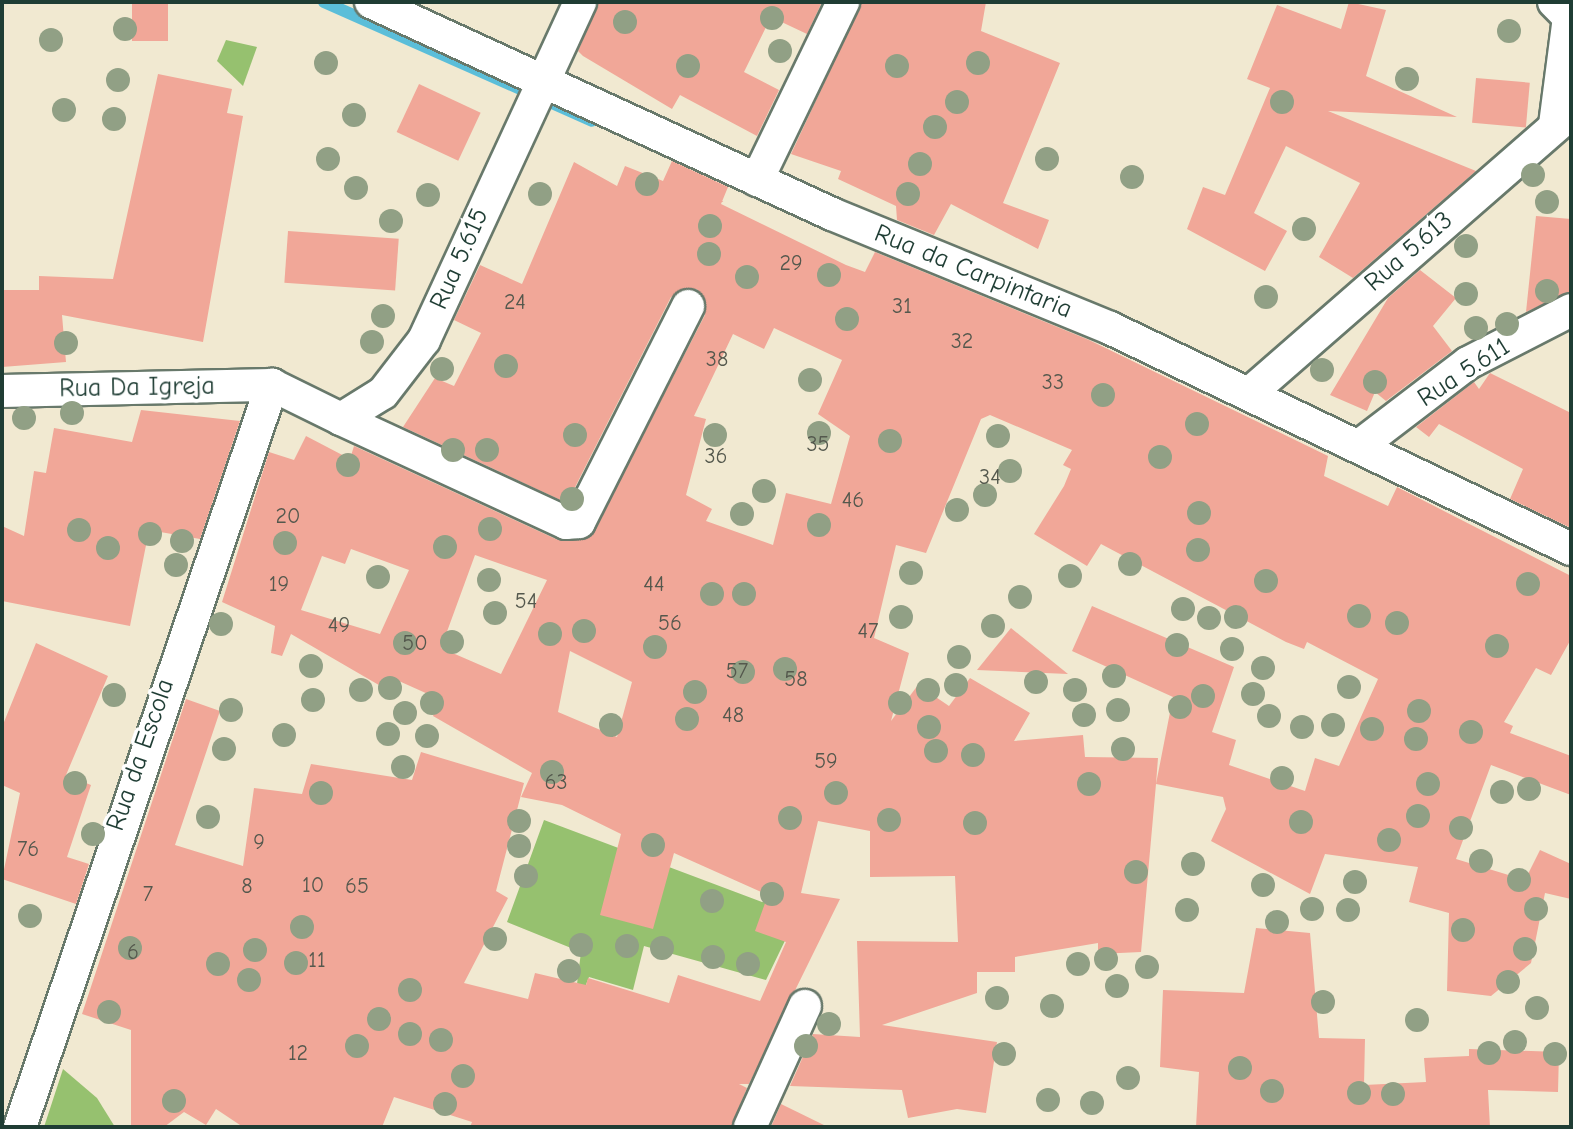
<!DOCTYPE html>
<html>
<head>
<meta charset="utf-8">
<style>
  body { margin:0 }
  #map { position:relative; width:1573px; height:1129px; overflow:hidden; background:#f1e9d1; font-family:"Comic Neue",sans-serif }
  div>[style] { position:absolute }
  .green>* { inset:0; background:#96c16f }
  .stream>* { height:12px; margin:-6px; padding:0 6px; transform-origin:6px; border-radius:6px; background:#5bbed9 }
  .building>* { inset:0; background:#f1a798; transform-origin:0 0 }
  .roads { filter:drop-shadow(2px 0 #68796b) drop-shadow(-2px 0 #68796b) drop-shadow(0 2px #68796b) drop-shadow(0 -2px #68796b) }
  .minor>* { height:32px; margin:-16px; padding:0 16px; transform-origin:16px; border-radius:16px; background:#fff }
  .trees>* { width:24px; height:24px; margin:-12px; border-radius:50%; background:#91a085 }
  span { translate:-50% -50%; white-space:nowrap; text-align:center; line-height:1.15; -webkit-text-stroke:7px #fff; paint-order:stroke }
  .number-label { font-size:22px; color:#54584d }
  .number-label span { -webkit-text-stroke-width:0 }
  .street-label { font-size:26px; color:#1f3d34 }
  .frame { position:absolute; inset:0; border:4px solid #1f3d34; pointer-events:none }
</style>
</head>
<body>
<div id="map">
  <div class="green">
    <i style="clip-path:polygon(226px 40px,257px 47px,243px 86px,217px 61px)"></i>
    <i style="clip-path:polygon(544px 820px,762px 902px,806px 897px,766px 980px,644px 946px,633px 990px,589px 977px,585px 987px,577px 984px,581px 952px,507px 922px)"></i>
    <i style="clip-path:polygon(63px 1069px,97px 1098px,115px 1127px,44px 1127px)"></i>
  </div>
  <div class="stream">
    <i style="left:324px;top:2px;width:293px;rotate:23.9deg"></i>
  </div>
  <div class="building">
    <i style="left:132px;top:2px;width:36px;height:39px"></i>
    <i style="clip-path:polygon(599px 2px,822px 2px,807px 34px,771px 17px,744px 72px,779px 90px,757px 136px,680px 95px,672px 109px,583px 56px,578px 51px)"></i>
    <i style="clip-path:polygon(862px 2px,986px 2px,981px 31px,1060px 63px,1003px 203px,1049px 220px,1038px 249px,951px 204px,934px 235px,897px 220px,896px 206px,838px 179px,841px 171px,791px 154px)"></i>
    <i style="clip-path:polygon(1349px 2px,1386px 10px,1366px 76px,1457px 117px,1328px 111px,1476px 171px,1353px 278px,1319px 257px,1360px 183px,1286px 146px,1254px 213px,1287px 231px,1265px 271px,1187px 229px,1203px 187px,1225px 195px,1270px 88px,1247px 79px,1277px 5px,1341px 29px)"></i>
    <i style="clip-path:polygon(158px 74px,232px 89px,227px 113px,243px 116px,203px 342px,62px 315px,66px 362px,2px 367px,2px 290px,39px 290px,39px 276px,113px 279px)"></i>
    <i style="left:1476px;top:78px;width:54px;height:45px;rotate:5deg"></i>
    <i style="left:419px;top:84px;width:68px;height:53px;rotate:25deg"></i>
    <i style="clip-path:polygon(evenodd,672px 161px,728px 187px,721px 204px,846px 265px,865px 272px,875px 252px,1089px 340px,1328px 456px,1324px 476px,1388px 506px,1397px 487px,1571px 576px,1571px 639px,1551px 675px,1536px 668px,1504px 722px,1513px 726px,1510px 733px,1571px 756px,1571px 795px,1491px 765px,1456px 859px,1525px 880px,1540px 850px,1571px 864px,1571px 899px,1545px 893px,1531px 963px,1491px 996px,1447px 991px,1449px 913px,1409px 902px,1418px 867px,1325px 854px,1310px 894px,1211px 841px,1226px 809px,1223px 797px,1156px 784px,1141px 952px,1098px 954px,1098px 943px,1015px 957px,1015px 972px,977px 972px,977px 993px,882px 1025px,997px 1042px,986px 1113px,957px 1109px,908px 1118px,902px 1090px,790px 1086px,813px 1034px,860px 1037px,857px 941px,958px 942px,955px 876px,870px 877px,870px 831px,818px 821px,801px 893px,840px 899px,749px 1084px,739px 1084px,747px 1088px,731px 1127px,470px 1127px,472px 1122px,394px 1097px,382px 1127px,243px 1127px,216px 1109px,206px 1125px,184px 1112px,164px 1127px,131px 1127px,131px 1030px,82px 1014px,186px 699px,220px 711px,175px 845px,243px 866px,254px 788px,302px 794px,311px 764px,412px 780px,421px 752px,524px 783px,496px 891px,508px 898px,464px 983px,528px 999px,535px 973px,586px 985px,588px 978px,669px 1003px,678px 975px,760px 1001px,786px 942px,755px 931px,768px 895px,674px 853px,653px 929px,600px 915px,621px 834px,562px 805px,521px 797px,532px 773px,433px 716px,439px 699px,390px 677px,384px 688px,291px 634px,282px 656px,271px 653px,275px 626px,222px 602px,269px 452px,294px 460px,306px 436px,350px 459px,354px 446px,558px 540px,590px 537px,705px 315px,697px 289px,671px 297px,567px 503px,403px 427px,435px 378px,454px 386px,481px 333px,454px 320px,480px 265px,522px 284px,574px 162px,617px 186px,625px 166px,663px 181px,672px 161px,774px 328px,842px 360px,818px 414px,850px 436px,831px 504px,786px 493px,773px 545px,706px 521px,712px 509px,686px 495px,706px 419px,694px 416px,733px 334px,764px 349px,774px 328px,672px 161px,990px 415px,1072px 450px,1063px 465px,1071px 469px,1064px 486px,1034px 534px,1087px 566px,1101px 544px,1286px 642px,1304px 649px,1307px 642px,1378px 679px,1339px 766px,1315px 758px,1305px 791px,1229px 765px,1236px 740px,1212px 732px,1234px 667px,1092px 606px,1072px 651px,1173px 697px,1156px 784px,1158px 758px,1085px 757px,1083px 735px,1014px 741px,1030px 713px,970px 678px,949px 706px,918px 685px,891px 721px,909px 653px,874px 638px,896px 545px,926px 553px,981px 419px,990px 415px,672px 161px,351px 549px,409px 570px,380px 634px,301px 610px,322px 556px,345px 564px,351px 549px,672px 161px,475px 555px,547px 580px,501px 674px,441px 648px,475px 555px,672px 161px,570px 651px,632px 682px,617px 737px,558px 712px,570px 651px)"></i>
    <i style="clip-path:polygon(1536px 216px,1571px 219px,1571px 291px,1526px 312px)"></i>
    <i style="left:288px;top:231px;width:111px;height:52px;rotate:4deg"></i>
    <i style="clip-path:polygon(1420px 270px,1456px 298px,1433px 326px,1452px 351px,1386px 401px,1375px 392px,1367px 411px,1330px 395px,1388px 298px)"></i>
    <i style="clip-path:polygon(1490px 373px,1571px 413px,1571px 528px,1510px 499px,1523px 469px,1439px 424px,1429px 437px,1416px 427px,1474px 382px,1479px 389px)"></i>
    <i style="clip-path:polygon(141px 410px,240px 421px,200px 539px,149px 530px,130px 626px,2px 601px,2px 526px,24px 536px,34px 471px,46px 473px,54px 428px,132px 442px)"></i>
    <i style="clip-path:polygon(1011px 628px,1068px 674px,977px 670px)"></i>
    <i style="clip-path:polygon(36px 643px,108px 676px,66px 775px,91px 785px,67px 857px,89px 864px,76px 904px,2px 879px,20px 793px,2px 785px,2px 727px)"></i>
    <i style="clip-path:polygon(1256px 928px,1310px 933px,1319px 1038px,1365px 1039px,1364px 1085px,1426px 1082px,1424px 1058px,1469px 1056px,1469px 1049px,1559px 1052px,1558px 1092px,1488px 1090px,1490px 1127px,1196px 1127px,1199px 1072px,1160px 1067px,1163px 990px,1244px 993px)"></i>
    <i style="clip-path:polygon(781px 1104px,828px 1127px,771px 1127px)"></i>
  </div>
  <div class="roads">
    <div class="minor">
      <i style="left:371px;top:2px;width:507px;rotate:24.7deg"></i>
      <i style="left:832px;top:214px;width:300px;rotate:22.3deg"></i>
      <i style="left:1110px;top:328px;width:511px;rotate:25.61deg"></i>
      <i style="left:1554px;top:2px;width:21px;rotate:45deg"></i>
      <i style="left:1569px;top:17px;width:109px;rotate:97.4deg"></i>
      <i style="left:757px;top:180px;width:198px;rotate:-64.2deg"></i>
      <i style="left:2px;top:391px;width:270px;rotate:-1.3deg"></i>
      <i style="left:272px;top:385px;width:77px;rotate:26.2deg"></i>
      <i style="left:341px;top:419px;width:49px;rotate:-31.8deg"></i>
      <i style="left:383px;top:393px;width:67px;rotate:-52.3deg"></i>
      <i style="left:424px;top:340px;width:372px;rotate:-65.2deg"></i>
      <i style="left:1250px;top:393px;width:426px;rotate:-41.1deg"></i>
      <i style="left:341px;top:419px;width:248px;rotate:24.8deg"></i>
      <i style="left:566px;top:523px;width:13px;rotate:-4deg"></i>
      <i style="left:579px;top:522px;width:242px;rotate:-63.2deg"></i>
      <i style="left:1362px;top:444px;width:133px;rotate:-37.4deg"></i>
      <i style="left:1468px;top:363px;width:116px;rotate:-27.2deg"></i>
      <i style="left:20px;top:1127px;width:784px;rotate:-71.24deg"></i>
      <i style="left:750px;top:1127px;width:133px;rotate:-65.6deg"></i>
    </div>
  </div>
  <div class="trees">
    <i style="left:772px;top:18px"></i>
    <i style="left:625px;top:22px"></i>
    <i style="left:125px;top:29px"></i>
    <i style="left:1509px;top:31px"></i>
    <i style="left:51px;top:40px"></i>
    <i style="left:780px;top:51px"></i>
    <i style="left:326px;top:63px"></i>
    <i style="left:978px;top:63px"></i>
    <i style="left:688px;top:66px"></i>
    <i style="left:897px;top:66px"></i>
    <i style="left:1407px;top:79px"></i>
    <i style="left:118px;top:80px"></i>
    <i style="left:957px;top:102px"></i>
    <i style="left:1282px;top:102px"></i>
    <i style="left:64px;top:110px"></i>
    <i style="left:354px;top:115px"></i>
    <i style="left:114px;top:119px"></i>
    <i style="left:935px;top:127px"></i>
    <i style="left:328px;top:159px"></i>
    <i style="left:1047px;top:159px"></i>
    <i style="left:920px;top:164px"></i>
    <i style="left:1533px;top:175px"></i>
    <i style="left:1132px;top:177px"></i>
    <i style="left:647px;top:184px"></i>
    <i style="left:356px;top:188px"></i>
    <i style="left:540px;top:194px"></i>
    <i style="left:908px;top:194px"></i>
    <i style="left:428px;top:195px"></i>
    <i style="left:1547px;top:202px"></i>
    <i style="left:391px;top:221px"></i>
    <i style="left:710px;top:226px"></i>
    <i style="left:1304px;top:229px"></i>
    <i style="left:1466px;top:246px"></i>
    <i style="left:709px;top:254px"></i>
    <i style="left:829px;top:275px"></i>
    <i style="left:747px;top:277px"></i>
    <i style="left:1547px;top:291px"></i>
    <i style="left:1466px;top:294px"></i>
    <i style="left:1266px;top:297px"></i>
    <i style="left:383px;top:316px"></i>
    <i style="left:847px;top:319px"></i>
    <i style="left:1507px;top:324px"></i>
    <i style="left:1476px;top:328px"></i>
    <i style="left:372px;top:342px"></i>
    <i style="left:66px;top:343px"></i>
    <i style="left:506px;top:366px"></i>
    <i style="left:442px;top:369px"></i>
    <i style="left:1322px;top:370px"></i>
    <i style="left:810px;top:380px"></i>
    <i style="left:1375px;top:382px"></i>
    <i style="left:1103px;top:395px"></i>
    <i style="left:72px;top:413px"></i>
    <i style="left:24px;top:418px"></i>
    <i style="left:1197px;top:424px"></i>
    <i style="left:819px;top:433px"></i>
    <i style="left:575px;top:435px"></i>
    <i style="left:715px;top:435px"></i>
    <i style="left:998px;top:436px"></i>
    <i style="left:890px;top:441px"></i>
    <i style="left:453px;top:450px"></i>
    <i style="left:487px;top:450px"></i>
    <i style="left:1160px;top:457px"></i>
    <i style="left:348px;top:465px"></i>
    <i style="left:1010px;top:471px"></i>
    <i style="left:764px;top:491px"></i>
    <i style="left:985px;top:495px"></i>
    <i style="left:572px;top:499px"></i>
    <i style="left:957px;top:510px"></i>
    <i style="left:1199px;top:513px"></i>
    <i style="left:742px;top:514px"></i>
    <i style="left:819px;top:525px"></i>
    <i style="left:490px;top:529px"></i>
    <i style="left:79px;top:530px"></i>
    <i style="left:150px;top:534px"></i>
    <i style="left:182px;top:541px"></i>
    <i style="left:285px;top:543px"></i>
    <i style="left:445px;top:547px"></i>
    <i style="left:108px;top:548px"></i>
    <i style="left:1198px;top:550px"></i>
    <i style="left:1130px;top:564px"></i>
    <i style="left:176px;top:565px"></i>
    <i style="left:911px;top:573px"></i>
    <i style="left:1070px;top:576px"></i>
    <i style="left:378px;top:577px"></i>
    <i style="left:489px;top:580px"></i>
    <i style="left:1266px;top:581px"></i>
    <i style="left:1528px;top:584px"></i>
    <i style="left:712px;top:594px"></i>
    <i style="left:744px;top:594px"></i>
    <i style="left:1020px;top:597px"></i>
    <i style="left:1183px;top:609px"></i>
    <i style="left:495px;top:613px"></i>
    <i style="left:1359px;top:616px"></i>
    <i style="left:901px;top:617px"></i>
    <i style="left:1236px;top:617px"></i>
    <i style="left:1209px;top:618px"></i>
    <i style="left:1397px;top:623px"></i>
    <i style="left:221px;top:624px"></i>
    <i style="left:993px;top:626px"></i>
    <i style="left:584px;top:631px"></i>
    <i style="left:550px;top:634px"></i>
    <i style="left:452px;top:642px"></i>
    <i style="left:405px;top:643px"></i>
    <i style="left:1177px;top:645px"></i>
    <i style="left:1497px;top:646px"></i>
    <i style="left:655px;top:647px"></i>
    <i style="left:1232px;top:649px"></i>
    <i style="left:959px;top:657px"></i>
    <i style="left:311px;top:666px"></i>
    <i style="left:1263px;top:668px"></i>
    <i style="left:785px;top:669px"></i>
    <i style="left:743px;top:672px"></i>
    <i style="left:1114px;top:676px"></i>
    <i style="left:1036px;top:682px"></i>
    <i style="left:956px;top:685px"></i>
    <i style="left:1349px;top:687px"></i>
    <i style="left:390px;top:688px"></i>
    <i style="left:361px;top:690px"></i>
    <i style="left:928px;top:690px"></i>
    <i style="left:1075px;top:690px"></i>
    <i style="left:695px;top:692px"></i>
    <i style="left:1253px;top:694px"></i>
    <i style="left:114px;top:695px"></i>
    <i style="left:1203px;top:696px"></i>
    <i style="left:313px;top:700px"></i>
    <i style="left:432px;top:703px"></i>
    <i style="left:900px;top:703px"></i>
    <i style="left:1180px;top:707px"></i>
    <i style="left:231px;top:710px"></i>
    <i style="left:1118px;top:710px"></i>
    <i style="left:1419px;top:711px"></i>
    <i style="left:405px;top:713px"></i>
    <i style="left:1084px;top:715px"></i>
    <i style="left:1269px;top:716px"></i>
    <i style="left:687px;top:719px"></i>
    <i style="left:611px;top:725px"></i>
    <i style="left:1333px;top:725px"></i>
    <i style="left:929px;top:727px"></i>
    <i style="left:1302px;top:727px"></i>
    <i style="left:1372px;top:729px"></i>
    <i style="left:1471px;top:732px"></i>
    <i style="left:388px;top:734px"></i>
    <i style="left:284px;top:735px"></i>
    <i style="left:427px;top:736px"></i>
    <i style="left:1416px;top:739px"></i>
    <i style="left:224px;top:749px"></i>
    <i style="left:1123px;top:749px"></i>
    <i style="left:936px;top:751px"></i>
    <i style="left:973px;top:755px"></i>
    <i style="left:403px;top:767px"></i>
    <i style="left:552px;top:772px"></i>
    <i style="left:1282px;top:778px"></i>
    <i style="left:75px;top:783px"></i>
    <i style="left:1089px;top:784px"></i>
    <i style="left:1428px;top:784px"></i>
    <i style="left:1529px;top:789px"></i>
    <i style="left:1502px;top:792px"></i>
    <i style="left:321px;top:793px"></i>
    <i style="left:836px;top:793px"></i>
    <i style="left:1418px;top:816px"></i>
    <i style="left:208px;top:817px"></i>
    <i style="left:790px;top:818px"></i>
    <i style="left:889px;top:820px"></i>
    <i style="left:519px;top:821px"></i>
    <i style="left:1301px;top:822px"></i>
    <i style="left:975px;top:823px"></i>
    <i style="left:1461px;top:828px"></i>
    <i style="left:93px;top:834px"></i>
    <i style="left:1389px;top:840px"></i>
    <i style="left:653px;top:845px"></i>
    <i style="left:519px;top:846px"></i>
    <i style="left:1481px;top:861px"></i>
    <i style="left:1193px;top:864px"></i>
    <i style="left:1136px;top:872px"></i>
    <i style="left:526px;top:876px"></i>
    <i style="left:1519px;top:880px"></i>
    <i style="left:1355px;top:882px"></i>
    <i style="left:1263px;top:885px"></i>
    <i style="left:772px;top:894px"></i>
    <i style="left:712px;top:901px"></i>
    <i style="left:1312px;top:909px"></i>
    <i style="left:1536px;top:909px"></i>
    <i style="left:1187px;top:910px"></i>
    <i style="left:1348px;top:910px"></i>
    <i style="left:30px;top:916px"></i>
    <i style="left:1277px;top:922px"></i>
    <i style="left:302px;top:927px"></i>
    <i style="left:1463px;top:930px"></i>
    <i style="left:495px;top:939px"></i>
    <i style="left:581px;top:945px"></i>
    <i style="left:627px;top:946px"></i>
    <i style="left:130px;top:948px"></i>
    <i style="left:662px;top:948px"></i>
    <i style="left:1525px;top:949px"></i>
    <i style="left:255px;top:950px"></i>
    <i style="left:713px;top:957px"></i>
    <i style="left:1106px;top:959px"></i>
    <i style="left:296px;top:963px"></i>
    <i style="left:218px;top:964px"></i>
    <i style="left:748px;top:964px"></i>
    <i style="left:1078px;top:964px"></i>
    <i style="left:1147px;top:967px"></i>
    <i style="left:569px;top:971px"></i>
    <i style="left:249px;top:980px"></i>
    <i style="left:1508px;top:982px"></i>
    <i style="left:1117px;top:986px"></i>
    <i style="left:410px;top:990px"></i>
    <i style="left:997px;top:998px"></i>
    <i style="left:1323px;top:1002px"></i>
    <i style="left:1052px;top:1006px"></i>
    <i style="left:1537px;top:1008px"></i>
    <i style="left:109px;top:1012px"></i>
    <i style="left:379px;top:1019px"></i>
    <i style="left:1417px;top:1020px"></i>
    <i style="left:829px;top:1024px"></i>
    <i style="left:410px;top:1034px"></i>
    <i style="left:441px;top:1040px"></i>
    <i style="left:1515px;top:1042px"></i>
    <i style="left:357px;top:1046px"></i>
    <i style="left:806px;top:1046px"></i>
    <i style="left:1489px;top:1053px"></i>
    <i style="left:1004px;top:1054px"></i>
    <i style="left:1555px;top:1054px"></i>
    <i style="left:1240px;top:1068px"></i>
    <i style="left:463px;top:1076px"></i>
    <i style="left:1128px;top:1078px"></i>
    <i style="left:1272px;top:1091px"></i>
    <i style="left:1359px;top:1093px"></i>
    <i style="left:1393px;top:1094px"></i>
    <i style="left:1048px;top:1100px"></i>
    <i style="left:174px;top:1101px"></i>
    <i style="left:1092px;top:1103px"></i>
    <i style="left:445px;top:1104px"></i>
  </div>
  <div class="number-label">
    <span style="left:791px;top:264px">29</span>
    <span style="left:515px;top:303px">24</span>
    <span style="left:902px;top:307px">31</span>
    <span style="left:962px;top:342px">32</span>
    <span style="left:717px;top:360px">38</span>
    <span style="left:1053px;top:383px">33</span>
    <span style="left:818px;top:445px">35</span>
    <span style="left:716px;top:457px">36</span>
    <span style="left:990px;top:478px">34</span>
    <span style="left:853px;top:501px">46</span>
    <span style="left:288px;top:517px">20</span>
    <span style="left:279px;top:585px">19</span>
    <span style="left:654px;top:585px">44</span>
    <span style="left:526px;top:602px">54</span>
    <span style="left:670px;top:624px">56</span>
    <span style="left:339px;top:626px">49</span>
    <span style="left:868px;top:632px">47</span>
    <span style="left:415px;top:644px">50</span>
    <span style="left:737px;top:672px">57</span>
    <span style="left:796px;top:680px">58</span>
    <span style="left:733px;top:716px">48</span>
    <span style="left:826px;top:762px">59</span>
    <span style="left:556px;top:783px">63</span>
    <span style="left:259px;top:843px">9</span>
    <span style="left:28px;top:850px">76</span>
    <span style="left:313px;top:886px">10</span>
    <span style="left:247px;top:887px">8</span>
    <span style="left:357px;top:887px">65</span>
    <span style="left:148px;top:895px">7</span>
    <span style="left:133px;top:953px">6</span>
    <span style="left:317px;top:961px">11</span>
    <span style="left:298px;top:1054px">12</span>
  </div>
  <div class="street-label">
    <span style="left:1409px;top:252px;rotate:-41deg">Rua 5.613</span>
    <span style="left:460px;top:259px;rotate:-66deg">Rua 5.615</span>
    <span style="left:973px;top:272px;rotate:22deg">Rua da Carpintaria</span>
    <span style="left:1464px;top:373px;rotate:-33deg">Rua 5.611</span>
    <span style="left:137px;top:388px;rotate:-1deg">Rua Da Igreja</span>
    <span style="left:141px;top:755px;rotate:-71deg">Rua da Escola</span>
  </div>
  <div class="frame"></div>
</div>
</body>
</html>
